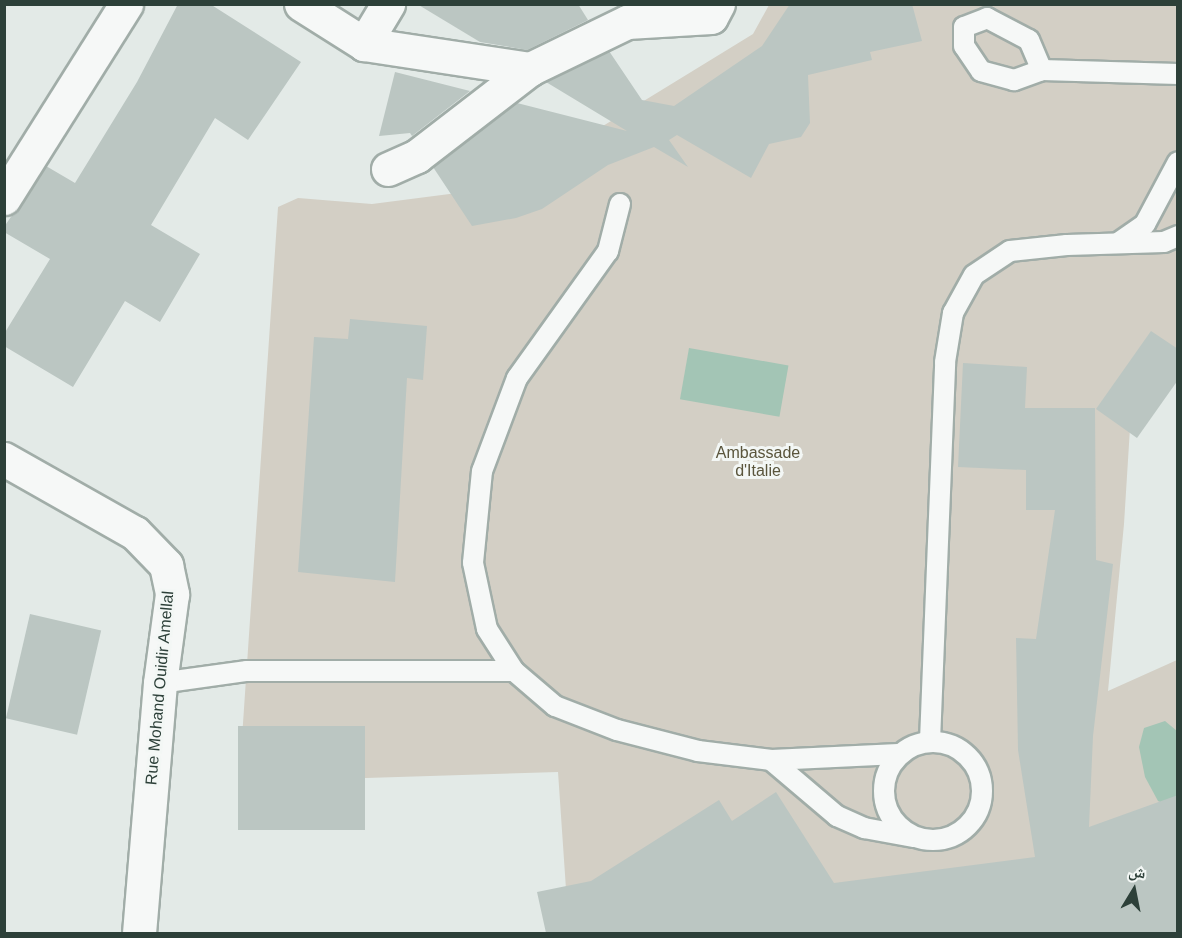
<!DOCTYPE html>
<html>
<head>
<meta charset="utf-8">
<style>
  body { margin:0 }
  #map { position:relative; width:1182px; height:938px; overflow:hidden; background:#e3eae7; font-family:Helvetica,"Noto Naskh Arabic",sans-serif }
  div>[style] { position:absolute }
  .green>* { inset:0; background:#d3cfc5 }
  .water>* { inset:0; background:#a3c5b5; transform-origin:0 0 }
  .building>* { inset:0; background:#bbc6c2; transform-origin:0 0 }
  .roads { filter:drop-shadow(2px 0 #a1ada8) drop-shadow(-2px 0 #a1ada8) drop-shadow(0 2px #a1ada8) drop-shadow(0 -2px #a1ada8) }
  .service>* { height:20px; margin:-10px; padding:0 10px; transform-origin:10px; border-radius:10px; background:#f6f8f7 }
  .service>.ring { margin:-10px; padding:0; box-sizing:content-box; background:none; border:20px solid #f6f8f7; border-radius:50% }
  .minor>* { height:33px; margin:-16.5px; padding:0 16.5px; transform-origin:16.5px; border-radius:16.5px; background:#f6f8f7 }
  span { translate:-50% -50%; white-space:nowrap; text-align:center; line-height:1.15; -webkit-text-stroke:6px #f3f7f5; paint-order:stroke }
  .park-label { font-size:16px; color:#5a553c }
  .street-label { font-size:16px; color:#2d4039 }
  .frame { position:absolute; inset:0; border:6px solid #2d4039; pointer-events:none }
  .north { position:absolute; left:1104px; top:860px; width:60px; height:60px; -webkit-text-stroke:4px #f3f7f5; paint-order:stroke; rotate:10deg; font-size:16px; font-weight:700; line-height:24px; text-align:center; color:#2d4039 }
  .north::after { content:''; display:block; margin:auto; width:21px; height:27px; background:#2d4039; clip-path:polygon(50% 0,100% 100%,50% 72%,0 100%) }
</style>
</head>
<body>
<div id="map">
  <div class="green">
    <i style="clip-path:polygon(769px 5px,1177px 5px,1177px 377px,1131px 412px,1124px 524px,1108px 691px,1177px 660px,1177px 933px,569px 933px,558px 772px,239px 782px,278px 207px,298px 198px,372px 204px,465px 192px,598px 129px,753px 34px)"></i>
  </div>
  <div class="water">
    <i style="left:689px;top:348px;width:101px;height:52px;rotate:10deg"></i>
    <i style="clip-path:polygon(1165px 721px,1177px 731px,1177px 806px,1171px 807px,1158px 801px,1145px 777px,1139px 747px,1144px 728px)"></i>
  </div>
  <div class="building">
    <i style="clip-path:polygon(178px 4px,210px 4px,301px 62px,248px 140px,215px 118px,151px 225px,200px 254px,160px 322px,125px 301px,73px 387px,4px 346px,4px 334px,50px 259px,4px 232px,4px 227px,46px 166px,75px 183px,137px 82px)"></i>
    <i style="clip-path:polygon(417px 4px,578px 4px,588px 20px,527px 50px,480px 42px)"></i>
    <i style="clip-path:polygon(790px 4px,912px 4px,922px 41px,870px 52px,872px 60px,808px 75px,810px 123px,801px 137px,769px 144px,751px 178px,677px 135px,669px 140px,688px 167px,654px 147px,608px 165px,542px 209px,516px 218px,472px 226px,433px 167px,517px 103px,627px 131px,546px 82px,609px 51px,642px 100px,674px 106px,762px 46px)"></i>
    <i style="clip-path:polygon(395px 72px,470px 91px,412px 136px,410px 133px,379px 136px)"></i>
    <i style="clip-path:polygon(350px 319px,427px 326px,423px 380px,407px 378px,395px 582px,298px 572px,314px 337px,348px 339px)"></i>
    <i style="clip-path:polygon(1151px 331px,1178px 349px,1178px 380px,1137px 438px,1096px 409px)"></i>
    <i style="clip-path:polygon(963px 363px,1027px 367px,1025px 408px,1095px 408px,1096px 560px,1113px 564px,1093px 736px,1089px 827px,1178px 795px,1178px 933px,546px 933px,537px 892px,591px 881px,719px 800px,732px 821px,776px 792px,834px 883px,1035px 857px,1018px 750px,1016px 638px,1036px 639px,1055px 510px,1026px 510px,1026px 470px,958px 467px)"></i>
    <i style="left:30px;top:614px;width:73px;height:107px;rotate:13deg"></i>
    <i style="left:238px;top:726px;width:127px;height:104px"></i>
  </div>
  <div class="roads">
    <div class="service">
      <i style="left:987px;top:18px;width:47px;rotate:27.6deg"></i>
      <i style="left:1029px;top:40px;width:33px;rotate:67deg"></i>
      <i style="left:1042px;top:70px;width:30px;rotate:160deg"></i>
      <i style="left:1014px;top:80px;width:34px;rotate:-165deg"></i>
      <i style="left:981px;top:71px;width:30px;rotate:-124deg"></i>
      <i style="left:964px;top:46px;width:19px;rotate:-90deg"></i>
      <i style="left:964px;top:27px;width:25px;rotate:-21deg"></i>
      <i style="left:1042px;top:70px;width:136px;rotate:1.7deg"></i>
      <i style="left:620px;top:204px;width:49px;rotate:104.3deg"></i>
      <i style="left:608px;top:251px;width:156px;rotate:125.6deg"></i>
      <i style="left:517px;top:378px;width:99px;rotate:110.6deg"></i>
      <i style="left:482px;top:471px;width:92px;rotate:95.6deg"></i>
      <i style="left:473px;top:563px;width:67px;rotate:78deg"></i>
      <i style="left:487px;top:629px;width:50px;rotate:57.3deg"></i>
      <i style="left:514px;top:671px;width:54px;rotate:40.5deg"></i>
      <i style="left:555px;top:706px;width:66px;rotate:21.2deg"></i>
      <i style="left:617px;top:730px;width:84px;rotate:14.5deg"></i>
      <i style="left:698px;top:751px;width:74px;rotate:7deg"></i>
      <i style="left:771px;top:760px;width:128px;rotate:-2.7deg"></i>
      <i style="left:1118px;top:243px;width:33px;rotate:-35deg"></i>
      <i style="left:1145px;top:224px;width:70px;rotate:-62deg"></i>
      <i style="left:160px;top:683px;width:88px;rotate:-7.9deg"></i>
      <i style="left:247px;top:671px;width:267px"></i>
      <i style="left:930px;top:741px;width:379px;rotate:-87.7deg"></i>
      <i style="left:945px;top:362px;width:50px;rotate:-80.7deg"></i>
      <i style="left:953px;top:313px;width:43px;rotate:-61.1deg"></i>
      <i style="left:974px;top:275px;width:43px;rotate:-33.7deg"></i>
      <i style="left:1010px;top:251px;width:57px;rotate:-6deg"></i>
      <i style="left:1067px;top:245px;width:97px;rotate:-1.8deg"></i>
      <i style="left:1164px;top:242px;width:15px;rotate:-23deg"></i>
      <i class="ring" style="left:884px;top:742px;width:78px;height:78px"></i>
      <i style="left:771px;top:760px;width:87px;rotate:40.3deg"></i>
      <i style="left:837px;top:816px;width:30px;rotate:24deg"></i>
      <i style="left:864px;top:828px;width:50px;rotate:10.4deg"></i>
    </div>
    <div class="minor">
      <i style="left:301px;top:4px;width:75px;rotate:32.4deg"></i>
      <i style="left:364px;top:44px;width:168px;rotate:8.6deg"></i>
      <i style="left:364px;top:44px;width:47px;rotate:-59deg"></i>
      <i style="left:388px;top:169px;width:32px;rotate:-24deg"></i>
      <i style="left:417px;top:156px;width:143px;rotate:-37.6deg"></i>
      <i style="left:530px;top:69px;width:108px;rotate:-25.9deg"></i>
      <i style="left:627px;top:22px;width:84px;rotate:-3.4deg"></i>
      <i style="left:711px;top:17px;width:15px;rotate:-62deg"></i>
      <i style="left:4px;top:198px;width:229px;rotate:-57.8deg"></i>
      <i style="left:4px;top:459px;width:150px;rotate:29.5deg"></i>
      <i style="left:135px;top:533px;width:45px;rotate:45.9deg"></i>
      <i style="left:166px;top:565px;width:30px;rotate:78deg"></i>
      <i style="left:172px;top:594px;width:90px;rotate:97.7deg"></i>
      <i style="left:160px;top:683px;width:252px;rotate:94.8deg"></i>
    </div>
  </div>
  <div class="park-label">
    <span style="left:758px;top:462px">Ambassade<br>d'Italie</span>
  </div>
  <div class="street-label">
    <span style="left:160px;top:688px;rotate:-85deg">Rue Mohand Ouidir Amellal</span>
  </div>
  <div class="frame"></div>
  <div class="north">ش</div>
</div>
</body>
</html>
